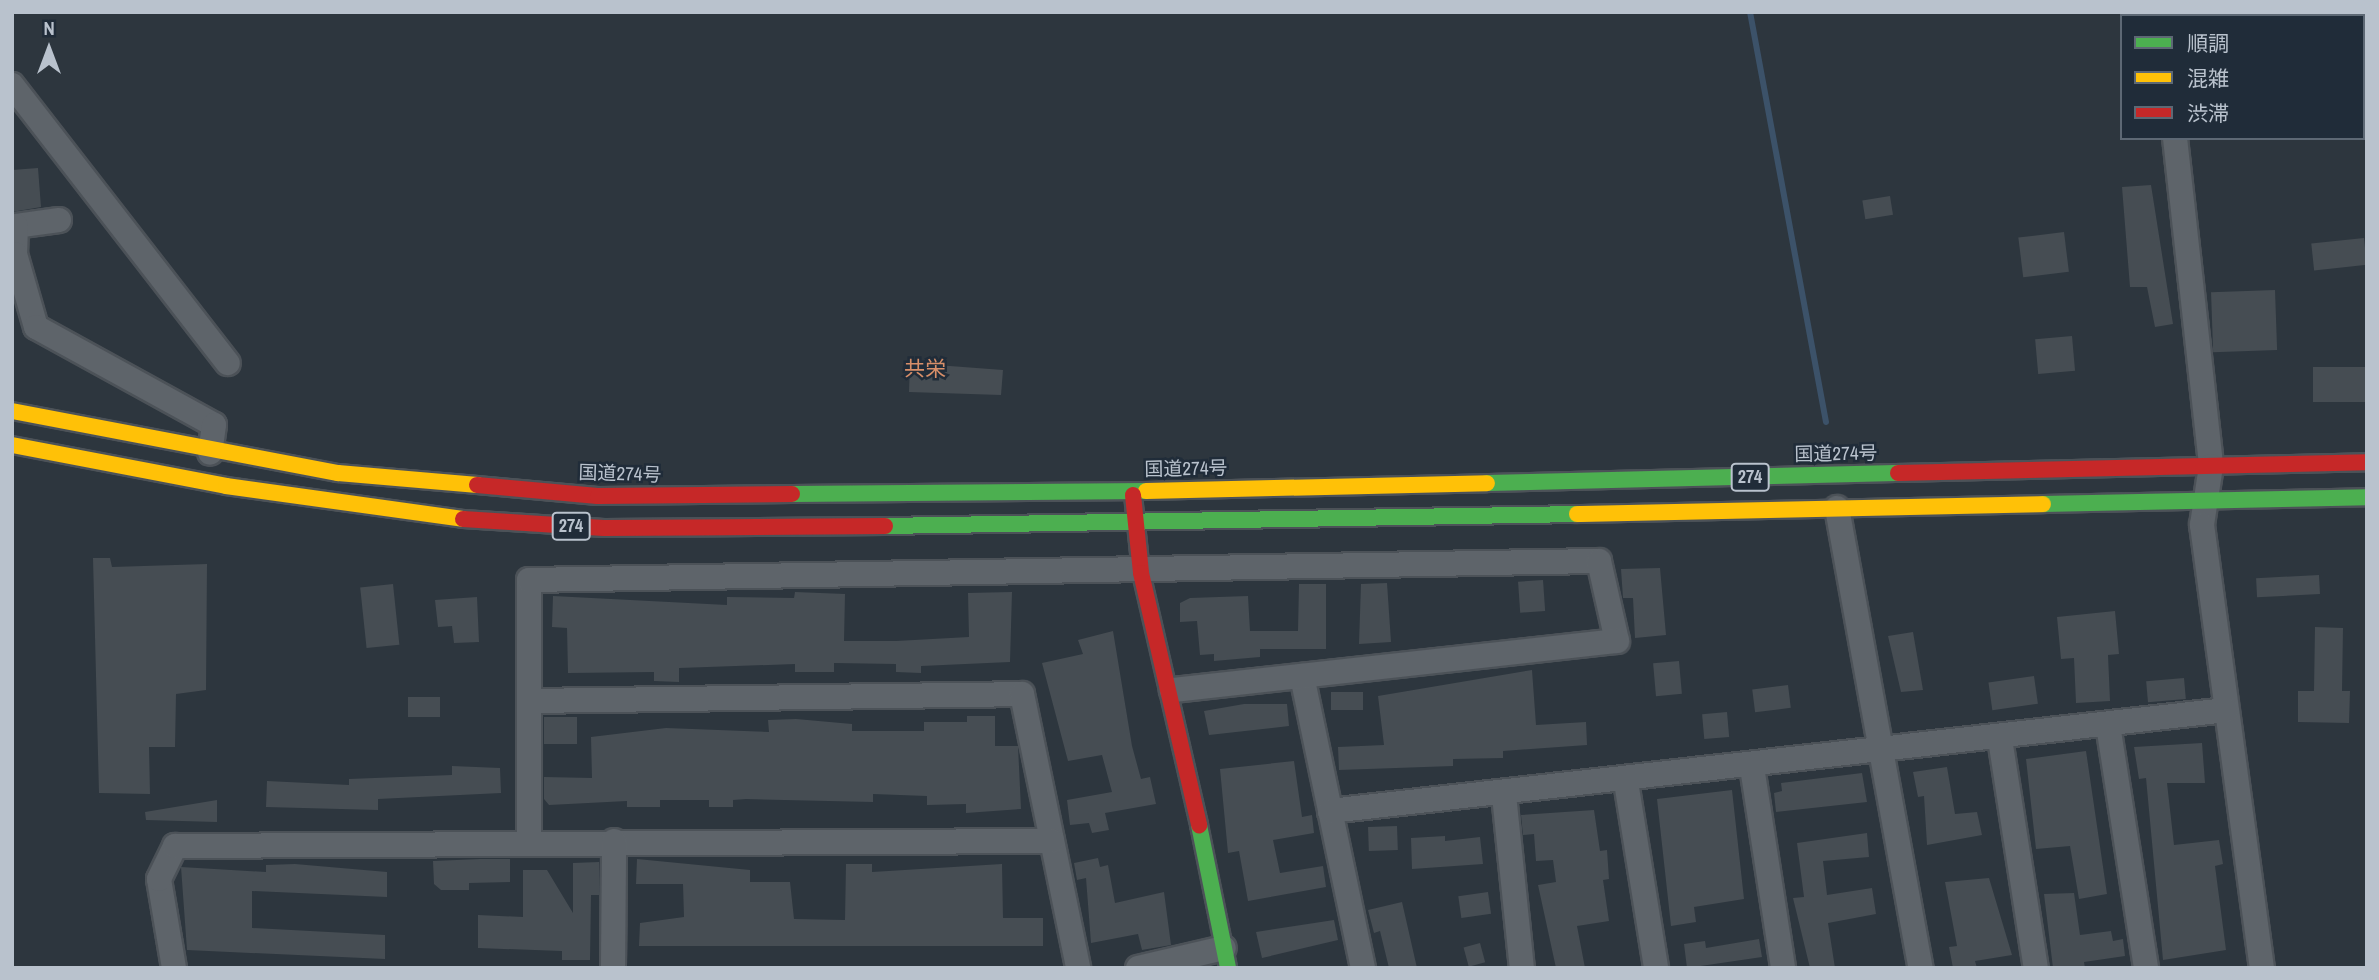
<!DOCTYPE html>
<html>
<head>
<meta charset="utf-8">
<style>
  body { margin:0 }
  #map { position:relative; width:2379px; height:980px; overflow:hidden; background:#2d363e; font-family:"Archivo Narrow","Noto Sans JP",sans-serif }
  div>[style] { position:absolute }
  .stream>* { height:6px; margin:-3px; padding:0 3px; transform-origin:3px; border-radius:3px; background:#3c5269 }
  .building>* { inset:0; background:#464d53; transform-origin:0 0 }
  .roads { filter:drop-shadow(2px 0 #4c5258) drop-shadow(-2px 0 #4c5258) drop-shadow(0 2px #4c5258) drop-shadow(0 -2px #4c5258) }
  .street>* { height:24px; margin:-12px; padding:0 12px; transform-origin:12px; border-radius:12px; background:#5e646a }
  .fast>* { height:16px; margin:-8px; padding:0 8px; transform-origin:8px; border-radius:8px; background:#4caf50 }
  .slow>* { height:16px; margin:-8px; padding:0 8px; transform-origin:8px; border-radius:8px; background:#ffc107 }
  .jam>* { height:16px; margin:-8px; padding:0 8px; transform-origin:8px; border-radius:8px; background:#c62828 }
  span { translate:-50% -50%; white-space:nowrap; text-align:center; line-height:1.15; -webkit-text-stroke:5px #202c39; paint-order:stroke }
  .shield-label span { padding:2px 5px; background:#202c39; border:2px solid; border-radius:5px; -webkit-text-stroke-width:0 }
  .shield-label { font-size:18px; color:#b9c2cd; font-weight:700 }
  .street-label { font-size:19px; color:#b9c2cd }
  .neighbourhood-label { font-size:21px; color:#d88f69 }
  .frame { position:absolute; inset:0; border:14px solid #b9c2cd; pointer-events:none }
  .legend { position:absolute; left:2120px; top:14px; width:245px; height:126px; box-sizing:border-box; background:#202c39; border:2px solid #5d6874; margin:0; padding:9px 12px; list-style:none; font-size:21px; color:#b9c2cd }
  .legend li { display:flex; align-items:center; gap:14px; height:35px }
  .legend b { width:35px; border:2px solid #5d6874 }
  .north { position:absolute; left:14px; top:14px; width:70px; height:70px; -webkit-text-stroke:5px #202c39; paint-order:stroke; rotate:0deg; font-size:19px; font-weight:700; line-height:28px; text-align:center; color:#b9c2cd }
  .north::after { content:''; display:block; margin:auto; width:24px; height:32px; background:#b9c2cd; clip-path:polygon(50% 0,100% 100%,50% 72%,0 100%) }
</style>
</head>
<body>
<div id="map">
  <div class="stream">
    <i style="left:1750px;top:12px;width:417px;rotate:79.5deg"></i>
  </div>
  <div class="building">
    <i style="clip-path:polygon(38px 168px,41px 207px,12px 212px,12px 170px)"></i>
    <i style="clip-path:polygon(2151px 185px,2173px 324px,2155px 327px,2147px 287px,2130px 287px,2122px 187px)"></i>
    <i style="left:1890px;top:196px;width:19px;height:28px;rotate:81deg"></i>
    <i style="left:2064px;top:232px;width:40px;height:46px;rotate:83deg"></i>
    <i style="left:2364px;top:238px;width:27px;height:53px;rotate:84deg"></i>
    <i style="left:2275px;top:290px;width:60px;height:64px;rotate:88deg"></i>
    <i style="left:2072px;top:336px;width:35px;height:37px;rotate:85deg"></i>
    <i style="clip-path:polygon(910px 363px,1003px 370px,1001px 395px,909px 392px)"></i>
    <i style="left:2313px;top:367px;width:54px;height:35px"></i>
    <i style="clip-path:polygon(93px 558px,110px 558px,112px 567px,207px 564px,206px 690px,176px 694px,175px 747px,149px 747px,150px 794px,99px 793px)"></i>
    <i style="clip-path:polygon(1660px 568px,1666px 635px,1635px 638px,1633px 598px,1623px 598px,1621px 569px)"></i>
    <i style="left:2319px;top:575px;width:19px;height:63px;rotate:87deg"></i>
    <i style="left:1543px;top:580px;width:31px;height:25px;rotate:86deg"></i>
    <i style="clip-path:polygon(1387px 583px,1391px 642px,1359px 644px,1361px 584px)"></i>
    <i style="left:393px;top:584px;width:61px;height:33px;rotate:84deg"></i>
    <i style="clip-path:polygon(1299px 584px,1326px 584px,1326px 649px,1260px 649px,1260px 657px,1214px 661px,1214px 654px,1200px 655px,1197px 621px,1180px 622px,1180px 603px,1190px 598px,1248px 596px,1250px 631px,1298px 631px)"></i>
    <i style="clip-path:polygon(795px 592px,845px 594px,844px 641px,896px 641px,969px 637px,968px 593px,1012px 592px,1010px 662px,921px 666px,921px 673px,896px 672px,896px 664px,834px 663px,834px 672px,795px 672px,795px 664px,679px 668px,679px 682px,654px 681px,654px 672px,568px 673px,567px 628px,552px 627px,553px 596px,727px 605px,727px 597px,794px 598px)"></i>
    <i style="clip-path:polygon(477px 597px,479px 642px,454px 643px,452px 626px,438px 627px,435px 600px)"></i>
    <i style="clip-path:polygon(2115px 611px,2119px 654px,2108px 655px,2110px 701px,2076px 703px,2074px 658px,2061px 659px,2057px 617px)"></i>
    <i style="clip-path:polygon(2315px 627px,2343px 628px,2342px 691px,2350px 691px,2349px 723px,2298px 722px,2298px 691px,2314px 691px)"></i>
    <i style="clip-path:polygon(1113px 631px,1132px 746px,1141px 779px,1150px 777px,1156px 804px,1105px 813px,1109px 830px,1092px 833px,1089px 823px,1070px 825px,1067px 800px,1112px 792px,1102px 755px,1068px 761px,1042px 663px,1083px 654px,1078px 640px)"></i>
    <i style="clip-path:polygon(1913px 632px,1923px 690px,1901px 692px,1888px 636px)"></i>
    <i style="left:1679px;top:661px;width:33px;height:26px;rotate:85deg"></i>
    <i style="clip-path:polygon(1532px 670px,1536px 725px,1586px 722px,1587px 745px,1503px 751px,1503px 758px,1453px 759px,1453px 766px,1339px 770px,1338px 747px,1384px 745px,1378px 696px)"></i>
    <i style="left:2034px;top:676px;width:28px;height:46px;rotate:82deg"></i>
    <i style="left:2184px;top:678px;width:21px;height:38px;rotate:85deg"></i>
    <i style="left:1788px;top:685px;width:23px;height:36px;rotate:83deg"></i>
    <i style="left:1363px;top:692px;width:18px;height:32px;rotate:90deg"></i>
    <i style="left:408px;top:697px;width:32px;height:20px"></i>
    <i style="clip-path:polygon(1244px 704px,1287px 704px,1289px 726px,1209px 735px,1204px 711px)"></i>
    <i style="left:1727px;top:712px;width:25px;height:25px;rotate:85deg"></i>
    <i style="clip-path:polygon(967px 716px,995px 716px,995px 746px,1018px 746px,1021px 809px,966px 813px,966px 804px,927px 805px,927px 796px,873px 794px,873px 802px,746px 799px,733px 800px,733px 807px,709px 807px,709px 800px,660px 800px,660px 807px,627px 807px,627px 801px,549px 805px,544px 799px,544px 777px,592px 778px,591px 737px,666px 728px,769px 732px,768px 720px,796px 719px,852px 724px,852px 731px,924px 731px,924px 722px,967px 722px)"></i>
    <i style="left:577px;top:717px;width:27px;height:33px;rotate:90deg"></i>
    <i style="clip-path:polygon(2202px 743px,2205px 783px,2167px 783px,2174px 845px,2219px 840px,2223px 864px,2215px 866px,2226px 950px,2163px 960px,2146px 778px,2139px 779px,2134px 747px)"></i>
    <i style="clip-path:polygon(2086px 751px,2107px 894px,2079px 899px,2070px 846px,2036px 849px,2026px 759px)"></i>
    <i style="clip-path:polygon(1294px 761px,1302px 817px,1312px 815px,1314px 833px,1273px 840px,1280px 873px,1323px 866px,1326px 887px,1248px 901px,1239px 851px,1228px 853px,1220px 769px)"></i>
    <i style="clip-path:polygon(452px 766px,500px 768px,501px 793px,378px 799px,378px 810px,266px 807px,267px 781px,349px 785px,349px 779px,452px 775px)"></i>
    <i style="clip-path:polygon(1947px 767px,1955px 814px,1977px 812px,1982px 835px,1927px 845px,1924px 796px,1918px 797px,1913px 772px)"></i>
    <i style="clip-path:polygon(1862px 773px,1867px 802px,1776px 812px,1774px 793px,1782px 791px,1781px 783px)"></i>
    <i style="clip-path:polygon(1732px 790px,1744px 899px,1694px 907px,1696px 922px,1671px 926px,1657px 799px)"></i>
    <i style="clip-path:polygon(217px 800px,217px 822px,146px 820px,145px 812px)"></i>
    <i style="clip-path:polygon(1594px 810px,1600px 851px,1607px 850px,1609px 879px,1603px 880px,1609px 921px,1577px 926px,1585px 968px,1556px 968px,1538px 885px,1556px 882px,1553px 860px,1536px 861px,1534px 834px,1523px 835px,1521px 815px)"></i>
    <i style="left:1397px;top:826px;width:24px;height:29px;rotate:88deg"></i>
    <i style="clip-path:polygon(1867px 833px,1869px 857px,1823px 861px,1827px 895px,1872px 888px,1876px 914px,1828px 923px,1835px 968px,1810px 968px,1793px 898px,1804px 897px,1797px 843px)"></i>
    <i style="clip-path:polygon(1445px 836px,1445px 841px,1480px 837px,1483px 864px,1412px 869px,1411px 838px)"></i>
    <i style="clip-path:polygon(1098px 858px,1100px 867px,1108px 865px,1115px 903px,1164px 892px,1171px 945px,1142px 950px,1138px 934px,1091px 943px,1086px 878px,1077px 880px,1074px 863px)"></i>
    <i style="clip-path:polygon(480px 859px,510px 859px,510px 882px,469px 883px,469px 890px,441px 890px,434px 884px,433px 861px)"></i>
    <i style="clip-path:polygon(637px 859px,750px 870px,750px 882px,790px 882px,794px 919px,845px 920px,846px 864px,872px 864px,872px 872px,1002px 864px,1003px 918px,1043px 918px,1043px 946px,639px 946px,640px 923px,684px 917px,683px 884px,636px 884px)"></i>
    <i style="clip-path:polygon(599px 862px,599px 895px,591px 895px,590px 960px,562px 960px,562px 951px,478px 948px,478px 915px,523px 917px,523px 870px,547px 870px,573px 913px,573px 863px)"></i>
    <i style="clip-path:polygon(295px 864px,387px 872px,387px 897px,252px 891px,252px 928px,385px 935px,385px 959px,187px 950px,181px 867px,266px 872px,266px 865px)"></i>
    <i style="clip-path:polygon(1989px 878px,2012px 955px,1975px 961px,1977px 968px,1953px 968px,1949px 947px,1957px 946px,1945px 882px)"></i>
    <i style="left:1488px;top:892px;width:22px;height:30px;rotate:82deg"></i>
    <i style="clip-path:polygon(2074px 893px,2080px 935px,2111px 931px,2113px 941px,2123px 939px,2125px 956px,2084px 962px,2085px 968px,2053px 968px,2044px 894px)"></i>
    <i style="clip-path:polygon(1402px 902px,1417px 968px,1389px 968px,1380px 931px,1374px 933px,1368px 910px)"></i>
    <i style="clip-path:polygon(1334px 920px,1338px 940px,1262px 958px,1256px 932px)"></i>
    <i style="clip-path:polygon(1759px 939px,1762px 957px,1687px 968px,1684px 944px,1705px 941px,1706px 948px)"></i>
    <i style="left:1480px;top:943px;width:20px;height:17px;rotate:75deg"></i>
  </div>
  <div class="roads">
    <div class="street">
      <i style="left:2158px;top:12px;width:4px;rotate:90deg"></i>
      <i style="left:12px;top:85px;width:352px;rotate:52.2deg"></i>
      <i style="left:2175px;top:138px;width:330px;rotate:83.7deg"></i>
      <i style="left:2211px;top:466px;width:60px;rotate:98.7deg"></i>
      <i style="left:2202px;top:525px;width:447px;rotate:82.3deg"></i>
      <i style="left:59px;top:220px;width:43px;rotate:172.1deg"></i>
      <i style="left:16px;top:226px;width:28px;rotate:92deg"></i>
      <i style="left:15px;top:254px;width:76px;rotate:74deg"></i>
      <i style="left:36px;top:327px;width:203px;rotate:28.8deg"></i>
      <i style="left:214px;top:425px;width:28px;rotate:98deg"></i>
      <i style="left:1837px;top:508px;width:468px;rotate:79.7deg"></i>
      <i style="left:1302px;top:676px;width:298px;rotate:78.2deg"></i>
      <i style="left:529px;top:701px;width:493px;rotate:-0.8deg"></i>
      <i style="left:1022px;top:694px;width:280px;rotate:78.4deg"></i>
      <i style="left:2108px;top:725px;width:246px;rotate:81.1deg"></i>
      <i style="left:2000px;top:739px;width:232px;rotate:81.1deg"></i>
      <i style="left:1752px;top:767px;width:203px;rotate:81.2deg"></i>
      <i style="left:1626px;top:782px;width:188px;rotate:80.8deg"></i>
      <i style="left:1504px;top:795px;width:174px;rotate:84.1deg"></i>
      <i style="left:1330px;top:811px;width:902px;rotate:-6.43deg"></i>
      <i style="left:529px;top:841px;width:261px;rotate:-90deg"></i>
      <i style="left:529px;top:580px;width:1070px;rotate:-1.02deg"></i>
      <i style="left:1599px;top:561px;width:82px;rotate:77.3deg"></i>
      <i style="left:1617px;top:641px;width:448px;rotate:173.7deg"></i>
      <i style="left:174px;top:968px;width:90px;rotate:-99.6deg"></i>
      <i style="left:159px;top:879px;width:37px;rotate:-64deg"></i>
      <i style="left:175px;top:846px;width:877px;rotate:-0.33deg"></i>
      <i style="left:613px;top:968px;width:127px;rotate:-89.5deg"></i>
      <i style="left:1138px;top:968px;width:88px;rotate:-13.1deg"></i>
    </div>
    <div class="fast">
      <i style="left:1487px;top:483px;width:411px;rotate:-1.4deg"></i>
      <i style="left:792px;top:494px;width:354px;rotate:-0.5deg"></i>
      <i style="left:2043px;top:504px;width:324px;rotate:-1.2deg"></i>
      <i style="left:885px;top:526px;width:692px;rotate:-0.99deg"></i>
      <i style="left:1199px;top:825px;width:146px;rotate:78.5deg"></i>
    </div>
    <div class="slow">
      <i style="left:12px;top:411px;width:332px;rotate:10.8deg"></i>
      <i style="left:338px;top:473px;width:140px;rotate:4.9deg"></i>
      <i style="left:12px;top:445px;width:218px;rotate:10.8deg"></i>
      <i style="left:226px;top:486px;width:239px;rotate:7.9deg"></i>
      <i style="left:1146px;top:491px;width:341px;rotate:-1.3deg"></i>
      <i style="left:1577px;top:514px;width:466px;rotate:-1.2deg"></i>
    </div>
    <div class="jam">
      <i style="left:1898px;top:473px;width:469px;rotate:-1.3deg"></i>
      <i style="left:477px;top:485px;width:121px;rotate:5.2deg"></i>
      <i style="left:598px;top:496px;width:194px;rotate:-0.6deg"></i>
      <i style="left:1133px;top:495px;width:78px;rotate:84.1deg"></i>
      <i style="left:1141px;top:573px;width:259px;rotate:77deg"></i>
      <i style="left:463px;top:519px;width:141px;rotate:3.7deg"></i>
      <i style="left:604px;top:528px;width:281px;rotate:-0.4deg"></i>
    </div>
  </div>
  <div class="shield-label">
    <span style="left:1750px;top:477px">274</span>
    <span style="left:571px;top:526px">274</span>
  </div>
  <div class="street-label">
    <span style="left:1836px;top:454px;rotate:-1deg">国道274号</span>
    <span style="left:1186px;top:469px;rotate:-1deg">国道274号</span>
    <span style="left:620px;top:474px;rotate:2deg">国道274号</span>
  </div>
  <div class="neighbourhood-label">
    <span style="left:925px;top:369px">共栄</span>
  </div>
  <div class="frame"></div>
  <ul class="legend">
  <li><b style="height:9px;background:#4caf50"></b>順調</li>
  <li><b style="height:9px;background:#ffc107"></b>混雑</li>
  <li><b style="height:9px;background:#c62828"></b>渋滞</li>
  </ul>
  <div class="north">N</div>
</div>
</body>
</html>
